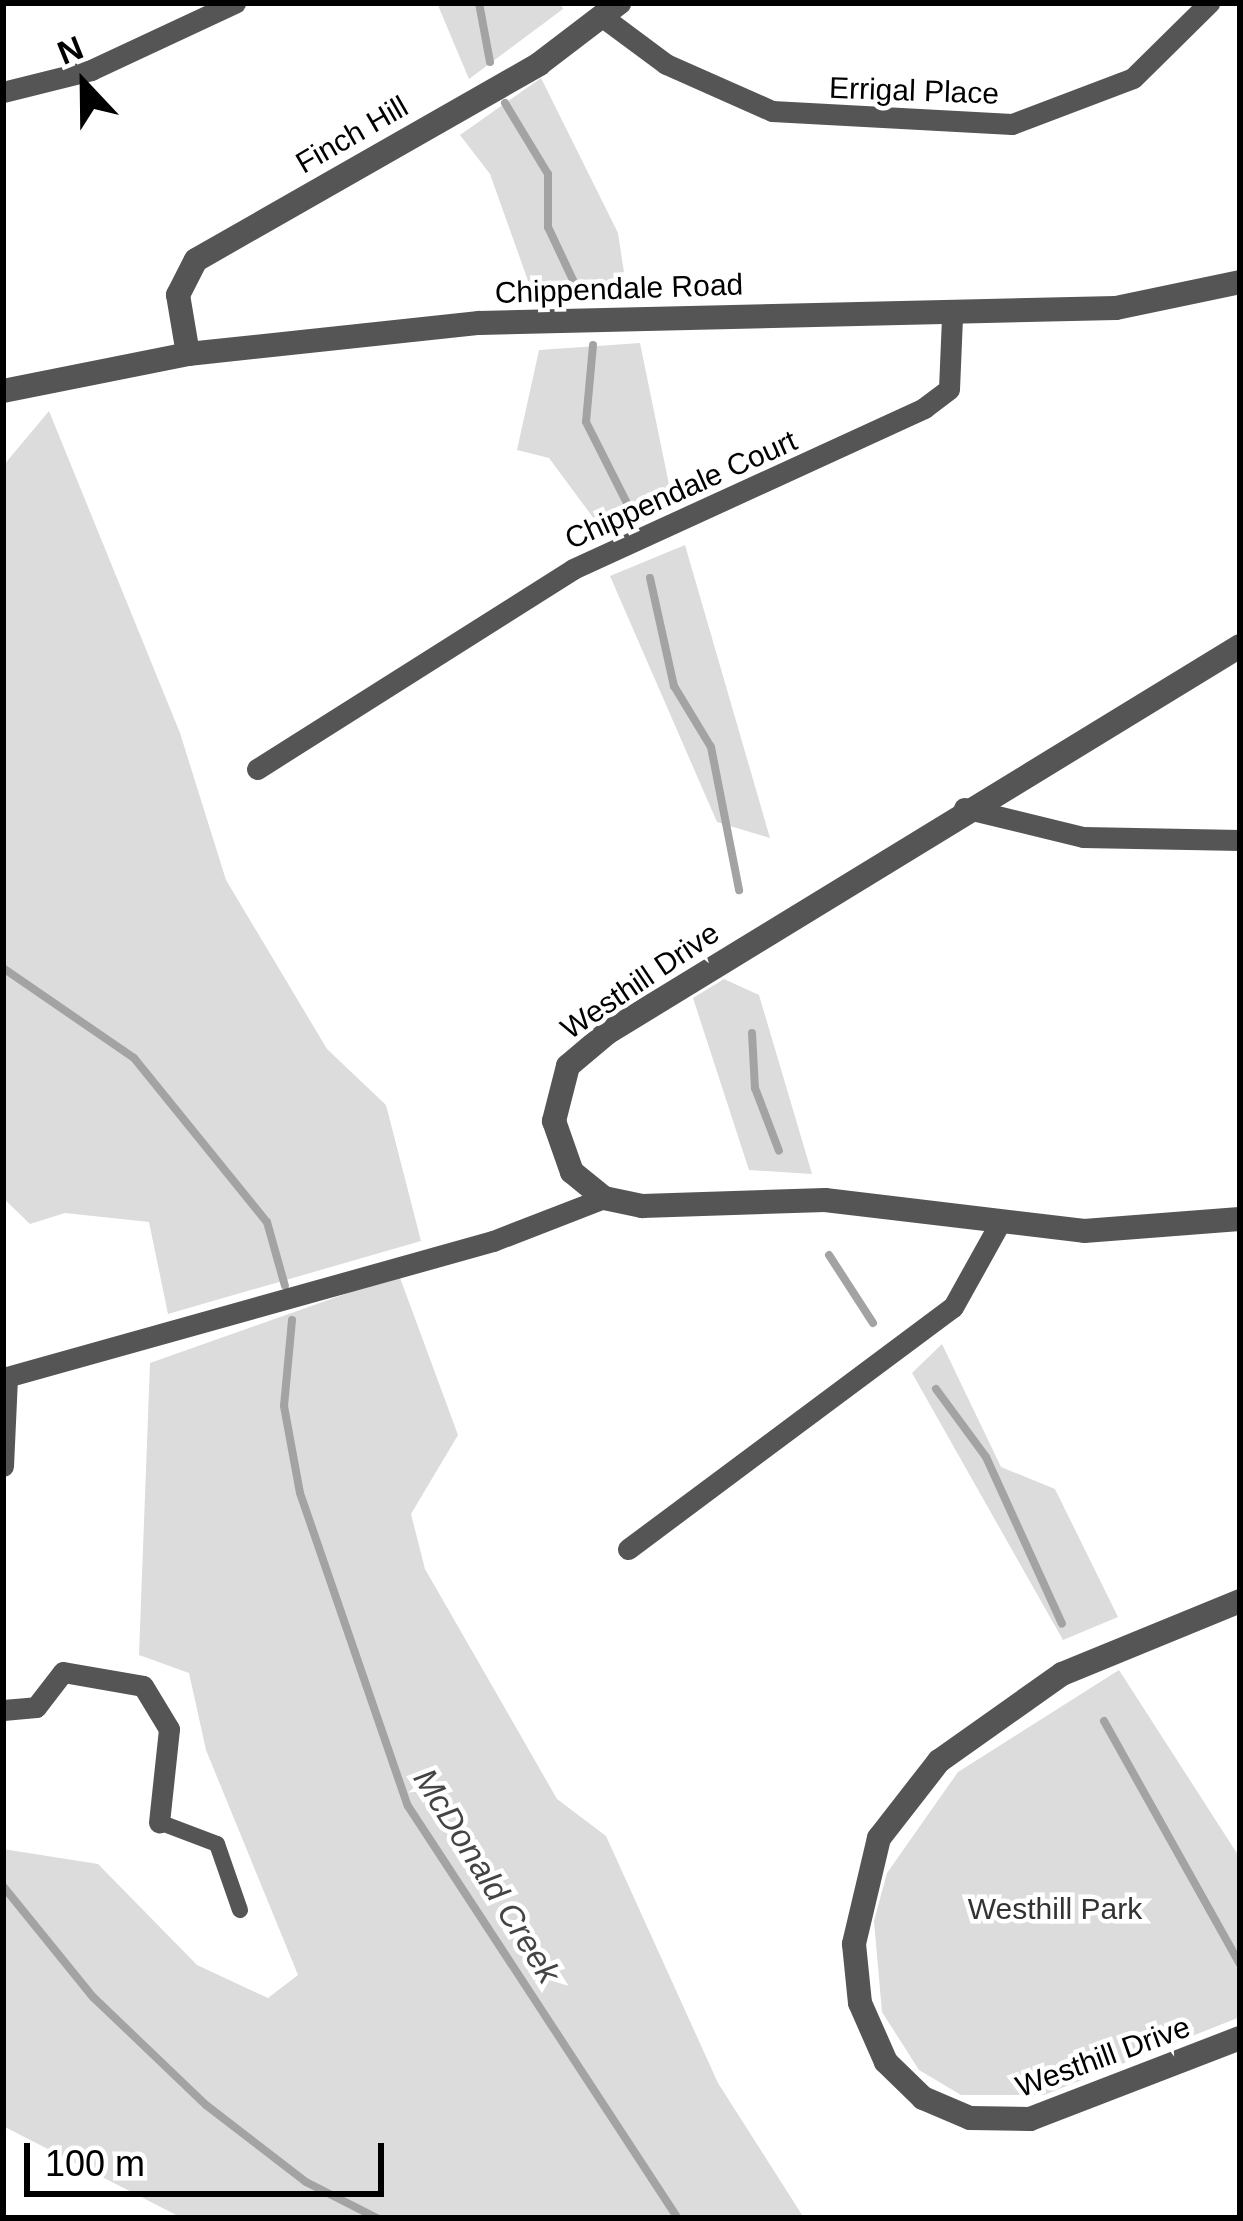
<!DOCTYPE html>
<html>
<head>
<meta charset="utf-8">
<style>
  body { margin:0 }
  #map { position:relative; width:1243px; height:2221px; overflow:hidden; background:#fff; font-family:Helvetica,sans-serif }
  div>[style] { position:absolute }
  .green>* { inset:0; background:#dcdcdc }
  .stream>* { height:8px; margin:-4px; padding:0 4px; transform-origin:4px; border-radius:4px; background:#a3a3a3 }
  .pedestrian>* { height:16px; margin:-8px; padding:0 8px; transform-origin:8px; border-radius:8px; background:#555 }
  .minor>* { height:21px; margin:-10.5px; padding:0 10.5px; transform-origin:10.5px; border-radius:10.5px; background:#555 }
  .tertiary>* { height:24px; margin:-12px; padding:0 12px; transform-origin:12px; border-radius:12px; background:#555 }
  span { translate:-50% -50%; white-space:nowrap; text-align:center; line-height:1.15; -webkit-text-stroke:9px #fff; paint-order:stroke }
  .street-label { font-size:30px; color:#000 }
  .park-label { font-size:30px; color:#333 }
  .water-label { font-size:33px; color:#444; font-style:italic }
  .frame { position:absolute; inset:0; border:6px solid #000; pointer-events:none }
  .north { position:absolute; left:24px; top:24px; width:120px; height:120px; -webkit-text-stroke:9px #fff; paint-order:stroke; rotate:338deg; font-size:33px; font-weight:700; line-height:48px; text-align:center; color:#000 }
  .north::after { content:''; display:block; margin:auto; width:42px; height:54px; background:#000; clip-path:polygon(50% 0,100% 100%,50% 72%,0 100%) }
  .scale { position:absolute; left:24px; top:2143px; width:360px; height:54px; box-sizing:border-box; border:6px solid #000; border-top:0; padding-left:15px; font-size:36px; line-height:42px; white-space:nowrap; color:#000; -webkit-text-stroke:9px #fff; paint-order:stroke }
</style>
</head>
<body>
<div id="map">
  <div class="green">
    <i style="clip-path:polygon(437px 3px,561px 3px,563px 9px,469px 79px)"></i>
    <i style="clip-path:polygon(541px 78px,618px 233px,627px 292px,532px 292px,490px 174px,460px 135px)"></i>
    <i style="clip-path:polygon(640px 343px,674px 509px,606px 535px,549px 458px,517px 450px,539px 350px)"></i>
    <i style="clip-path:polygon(49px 411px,180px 733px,226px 880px,327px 1049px,386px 1105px,421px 1241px,168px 1314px,149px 1222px,65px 1213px,30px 1224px,3px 1198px,3px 466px)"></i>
    <i style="clip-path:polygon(685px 545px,770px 838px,717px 822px,610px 576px)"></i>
    <i style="clip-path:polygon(724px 979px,759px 995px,812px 1174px,749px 1170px,693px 998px)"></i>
    <i style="clip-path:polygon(399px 1275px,458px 1435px,411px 1514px,425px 1569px,557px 1799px,606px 1836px,718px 2083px,804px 2218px,182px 2218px,3px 2126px,3px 1849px,98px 1864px,197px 1965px,268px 1998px,298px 1975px,206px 1750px,189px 1673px,139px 1655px,150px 1363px)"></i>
    <i style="clip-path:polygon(942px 1344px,1001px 1467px,1055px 1489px,1118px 1617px,1063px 1640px,912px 1373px)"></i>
    <i style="clip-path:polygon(1119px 1670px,1240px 1858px,1240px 2017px,1044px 2095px,961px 2095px,919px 2070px,882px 2012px,874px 1921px,887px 1873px,958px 1772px)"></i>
  </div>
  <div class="stream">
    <i style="left:479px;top:3px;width:60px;rotate:79.4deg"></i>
    <i style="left:505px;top:103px;width:83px;rotate:58.8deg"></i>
    <i style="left:548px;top:174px;width:53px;rotate:90deg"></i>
    <i style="left:548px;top:227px;width:73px;rotate:64.8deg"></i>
    <i style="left:593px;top:345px;width:77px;rotate:95.2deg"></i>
    <i style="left:586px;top:422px;width:97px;rotate:63.2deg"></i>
    <i style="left:650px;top:578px;width:111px;rotate:77.5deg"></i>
    <i style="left:674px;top:686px;width:71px;rotate:58.8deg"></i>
    <i style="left:711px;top:747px;width:146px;rotate:78.9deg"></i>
    <i style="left:3px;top:968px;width:159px;rotate:34.5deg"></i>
    <i style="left:134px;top:1058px;width:211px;rotate:51deg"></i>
    <i style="left:267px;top:1222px;width:66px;rotate:74.3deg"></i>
    <i style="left:752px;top:1033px;width:55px;rotate:86.9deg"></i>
    <i style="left:755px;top:1088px;width:67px;rotate:69.1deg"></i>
    <i style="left:829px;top:1255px;width:81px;rotate:57.1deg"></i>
    <i style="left:292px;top:1320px;width:86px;rotate:95.3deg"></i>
    <i style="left:284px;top:1406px;width:88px;rotate:79.6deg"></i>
    <i style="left:300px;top:1493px;width:331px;rotate:71deg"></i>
    <i style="left:408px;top:1806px;width:493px;rotate:56.8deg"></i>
    <i style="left:936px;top:1389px;width:84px;rotate:53.7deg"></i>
    <i style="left:986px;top:1457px;width:183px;rotate:65.5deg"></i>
    <i style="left:1104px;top:1721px;width:278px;rotate:60.8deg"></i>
    <i style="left:3px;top:1886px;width:143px;rotate:51deg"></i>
    <i style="left:93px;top:1997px;width:156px;rotate:43.7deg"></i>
    <i style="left:206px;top:2105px;width:126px;rotate:37.6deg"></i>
    <i style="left:306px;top:2182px;width:80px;rotate:26.9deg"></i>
  </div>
  <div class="pedestrian">
    <i style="left:159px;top:1822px;width:62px;rotate:20.8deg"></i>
    <i style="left:217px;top:1844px;width:70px;rotate:70.8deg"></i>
  </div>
  <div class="minor">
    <i style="left:604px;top:18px;width:77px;rotate:36.6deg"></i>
    <i style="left:666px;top:64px;width:116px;rotate:23.9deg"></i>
    <i style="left:772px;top:111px;width:240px;rotate:3.1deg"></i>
    <i style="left:1012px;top:124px;width:129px;rotate:-20.8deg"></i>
    <i style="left:1133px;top:78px;width:107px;rotate:-44.6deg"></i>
    <i style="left:3px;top:92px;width:91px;rotate:-14deg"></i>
    <i style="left:91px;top:70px;width:159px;rotate:-25deg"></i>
    <i style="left:257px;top:769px;width:374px;rotate:-32.3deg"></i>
    <i style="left:573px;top:569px;width:386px;rotate:-24.6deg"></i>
    <i style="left:924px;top:408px;width:31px;rotate:-37deg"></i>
    <i style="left:949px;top:389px;width:73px;rotate:-87.6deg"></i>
    <i style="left:964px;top:808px;width:122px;rotate:13.7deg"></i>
    <i style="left:1083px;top:837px;width:157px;rotate:1.1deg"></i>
    <i style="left:3px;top:1378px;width:509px;rotate:-15.62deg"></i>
    <i style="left:493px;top:1241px;width:119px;rotate:-21.2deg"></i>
    <i style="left:3px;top:1466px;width:89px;rotate:-87.4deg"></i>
    <i style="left:628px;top:1549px;width:405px;rotate:-36.7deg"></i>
    <i style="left:953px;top:1307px;width:93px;rotate:-60.9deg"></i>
    <i style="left:3px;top:1710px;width:33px;rotate:-5deg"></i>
    <i style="left:36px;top:1707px;width:44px;rotate:-52.4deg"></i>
    <i style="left:63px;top:1672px;width:81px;rotate:9.9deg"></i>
    <i style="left:143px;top:1686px;width:50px;rotate:58.8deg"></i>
    <i style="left:169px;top:1729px;width:94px;rotate:96.1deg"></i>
  </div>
  <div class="tertiary">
    <i style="left:188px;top:354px;width:60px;rotate:-99.6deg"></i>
    <i style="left:178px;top:295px;width:39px;rotate:-63deg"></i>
    <i style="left:196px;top:260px;width:395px;rotate:-29.7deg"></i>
    <i style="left:539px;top:64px;width:101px;rotate:-37.3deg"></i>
    <i style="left:3px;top:391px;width:189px;rotate:-11.3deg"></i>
    <i style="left:188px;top:354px;width:293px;rotate:-6.1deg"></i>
    <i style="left:479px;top:323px;width:637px;rotate:-1.35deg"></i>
    <i style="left:1116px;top:308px;width:127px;rotate:-11.8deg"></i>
    <i style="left:1240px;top:646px;width:742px;rotate:148.56deg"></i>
    <i style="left:607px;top:1033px;width:51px;rotate:139.8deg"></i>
    <i style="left:568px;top:1066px;width:57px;rotate:104.3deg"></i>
    <i style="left:554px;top:1121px;width:54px;rotate:70.6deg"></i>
    <i style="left:572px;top:1172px;width:41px;rotate:39.1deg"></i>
    <i style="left:604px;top:1198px;width:39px;rotate:12deg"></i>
    <i style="left:642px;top:1206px;width:183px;rotate:-1.9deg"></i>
    <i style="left:825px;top:1200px;width:261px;rotate:6.8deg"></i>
    <i style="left:1084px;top:1231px;width:156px;rotate:-4.4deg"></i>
    <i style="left:1240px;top:1601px;width:192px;rotate:157.7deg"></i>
    <i style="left:1062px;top:1674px;width:151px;rotate:144.7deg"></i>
    <i style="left:939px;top:1761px;width:98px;rotate:127.9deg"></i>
    <i style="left:879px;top:1838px;width:109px;rotate:103.3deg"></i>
    <i style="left:854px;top:1944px;width:59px;rotate:84.2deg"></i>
    <i style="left:860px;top:2003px;width:64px;rotate:66.2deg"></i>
    <i style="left:886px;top:2062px;width:52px;rotate:44.2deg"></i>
    <i style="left:923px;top:2098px;width:51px;rotate:23.1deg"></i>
    <i style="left:970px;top:2118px;width:60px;rotate:1deg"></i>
    <i style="left:1030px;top:2119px;width:225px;rotate:-21.1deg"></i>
  </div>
  <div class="street-label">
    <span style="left:914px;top:91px;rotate:2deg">Errigal Place</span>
    <span style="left:352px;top:135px;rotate:-30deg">Finch Hill</span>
    <span style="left:619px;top:289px;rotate:-2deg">Chippendale Road</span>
    <span style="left:681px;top:490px;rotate:-24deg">Chippendale Court</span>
    <span style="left:640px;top:981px;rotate:-34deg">Westhill Drive</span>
    <span style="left:1103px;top:2057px;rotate:-20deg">Westhill Drive</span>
  </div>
  <div class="park-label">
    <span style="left:1055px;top:1909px">Westhill Park</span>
  </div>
  <div class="water-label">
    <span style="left:487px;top:1876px;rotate:58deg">McDonald Creek</span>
  </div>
  <div class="frame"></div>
  <div class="north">N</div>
  <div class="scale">100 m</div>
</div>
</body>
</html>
